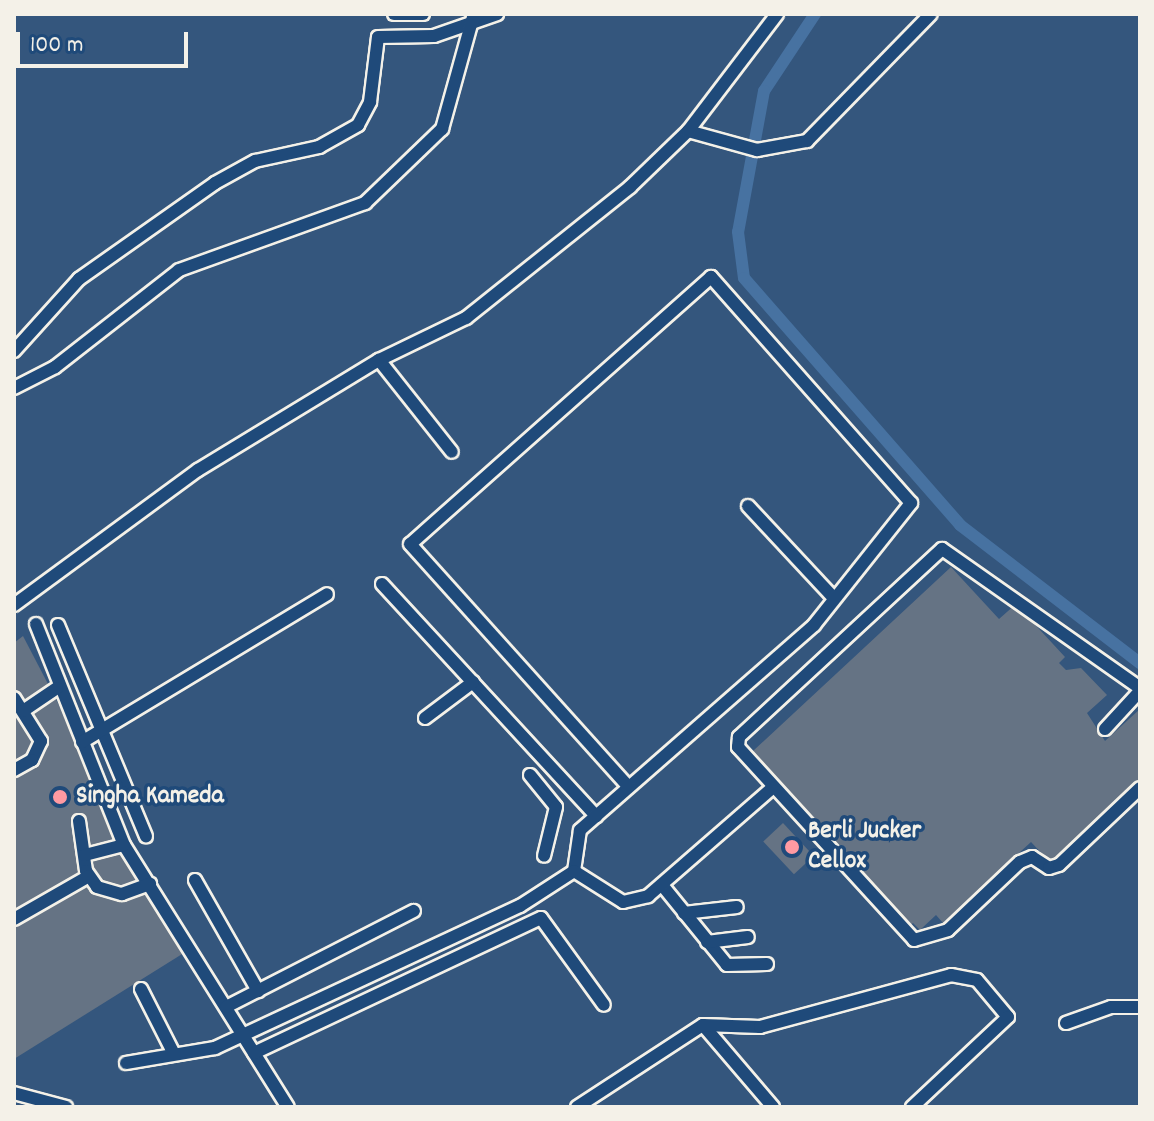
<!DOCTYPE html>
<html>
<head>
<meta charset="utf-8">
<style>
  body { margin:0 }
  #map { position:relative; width:1154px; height:1121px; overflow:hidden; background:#34567d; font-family:Dekko,sans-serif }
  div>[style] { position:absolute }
  .canal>* { height:12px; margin:-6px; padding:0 6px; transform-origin:6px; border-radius:6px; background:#4772a1 }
  .building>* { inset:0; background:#657384; transform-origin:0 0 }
  .roads { filter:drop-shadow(2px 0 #f4f1e8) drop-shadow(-2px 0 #f4f1e8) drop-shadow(0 2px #f4f1e8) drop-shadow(0 -2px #f4f1e8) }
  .minor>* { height:12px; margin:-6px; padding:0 6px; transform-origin:6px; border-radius:6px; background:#1f4a7a }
  .dots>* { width:22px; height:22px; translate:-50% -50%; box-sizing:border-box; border:4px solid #1f4a7a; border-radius:50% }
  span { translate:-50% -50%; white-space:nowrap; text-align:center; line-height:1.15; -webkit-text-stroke:7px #1f4a7a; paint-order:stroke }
  .poi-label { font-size:26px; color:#f4f1e8; font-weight:700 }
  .left { translate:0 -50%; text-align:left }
  .frame { position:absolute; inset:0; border:16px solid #f4f1e8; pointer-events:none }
  .scale { position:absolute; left:16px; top:32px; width:172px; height:36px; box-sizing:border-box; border:4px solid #f4f1e8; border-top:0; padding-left:10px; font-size:24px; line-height:28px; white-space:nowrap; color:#f4f1e8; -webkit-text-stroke:6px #1f4a7a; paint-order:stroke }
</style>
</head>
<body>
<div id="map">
  <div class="canal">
    <i style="left:815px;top:14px;width:92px;rotate:123.5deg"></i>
    <i style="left:764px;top:91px;width:143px;rotate:100.4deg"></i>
    <i style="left:738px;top:232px;width:46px;rotate:82.6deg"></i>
    <i style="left:744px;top:278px;width:328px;rotate:48.8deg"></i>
    <i style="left:960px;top:525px;width:227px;rotate:37.5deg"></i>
  </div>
  <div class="building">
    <i style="clip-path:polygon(951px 567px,999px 619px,1016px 604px,1065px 657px,1059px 663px,1066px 670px,1081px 668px,1107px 695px,1087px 713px,1105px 741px,1140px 709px,1140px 778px,1050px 862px,1031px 842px,943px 923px,936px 915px,920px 930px,913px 923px,906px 929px,753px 751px)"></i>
    <i style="clip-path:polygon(23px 636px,187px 951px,14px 1059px,14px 643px)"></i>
    <i style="left:783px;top:823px;width:45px;height:27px;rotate:47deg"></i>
  </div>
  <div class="roads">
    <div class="minor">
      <i style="left:394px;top:14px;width:29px"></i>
      <i style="left:688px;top:131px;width:72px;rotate:15.4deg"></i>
      <i style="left:757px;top:150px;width:51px;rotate:-10.2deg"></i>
      <i style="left:807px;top:141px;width:177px;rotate:-45.7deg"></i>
      <i style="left:14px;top:351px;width:97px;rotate:-47.9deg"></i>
      <i style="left:79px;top:279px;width:166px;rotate:-35.2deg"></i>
      <i style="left:215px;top:183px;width:46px;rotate:-28.8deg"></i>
      <i style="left:255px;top:161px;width:66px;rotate:-12.3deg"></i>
      <i style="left:319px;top:147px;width:45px;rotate:-29.4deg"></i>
      <i style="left:358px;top:125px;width:26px;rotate:-62deg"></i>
      <i style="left:370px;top:102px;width:65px;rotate:-83deg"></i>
      <i style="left:378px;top:37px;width:56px;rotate:-1deg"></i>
      <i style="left:434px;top:36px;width:67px;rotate:-19.2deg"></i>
      <i style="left:379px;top:360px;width:117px;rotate:51.6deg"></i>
      <i style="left:14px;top:388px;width:46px;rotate:-27.1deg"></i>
      <i style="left:55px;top:367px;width:157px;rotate:-38deg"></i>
      <i style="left:179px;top:270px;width:198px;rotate:-19.8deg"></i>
      <i style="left:365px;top:203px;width:107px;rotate:-43.9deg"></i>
      <i style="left:442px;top:129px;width:116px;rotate:-74.5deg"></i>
      <i style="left:748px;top:506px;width:123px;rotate:47deg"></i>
      <i style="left:382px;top:584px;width:316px;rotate:47.3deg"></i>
      <i style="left:14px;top:605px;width:228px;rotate:-36.3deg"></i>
      <i style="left:198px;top:470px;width:212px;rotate:-31.3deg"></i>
      <i style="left:379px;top:360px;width:97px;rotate:-25.8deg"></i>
      <i style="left:466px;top:318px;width:210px;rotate:-38.6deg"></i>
      <i style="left:630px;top:187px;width:81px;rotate:-44deg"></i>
      <i style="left:688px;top:131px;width:147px;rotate:-52.7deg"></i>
      <i style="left:36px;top:624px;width:238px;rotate:68.3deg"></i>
      <i style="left:124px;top:845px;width:309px;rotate:58deg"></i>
      <i style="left:58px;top:625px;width:229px;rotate:67.4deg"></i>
      <i style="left:1140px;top:688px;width:242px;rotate:-144.9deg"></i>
      <i style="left:942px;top:549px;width:277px;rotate:137.2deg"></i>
      <i style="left:739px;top:737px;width:10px;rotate:96deg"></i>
      <i style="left:738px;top:747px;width:261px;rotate:47.6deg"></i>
      <i style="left:914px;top:940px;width:35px;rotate:-16deg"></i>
      <i style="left:948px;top:930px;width:99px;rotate:-43.4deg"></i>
      <i style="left:1020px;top:862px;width:13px;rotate:-23deg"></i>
      <i style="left:1032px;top:857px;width:20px;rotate:33deg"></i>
      <i style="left:1049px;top:868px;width:10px;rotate:-17deg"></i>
      <i style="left:1059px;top:865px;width:112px;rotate:-43.5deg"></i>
      <i style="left:14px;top:698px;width:51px;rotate:57.9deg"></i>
      <i style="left:41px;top:741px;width:21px;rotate:115deg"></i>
      <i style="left:32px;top:760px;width:21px;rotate:151deg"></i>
      <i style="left:23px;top:711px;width:41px;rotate:-34.1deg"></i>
      <i style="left:425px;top:718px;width:60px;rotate:-36.9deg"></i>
      <i style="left:1105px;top:729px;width:52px;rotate:-47.4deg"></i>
      <i style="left:82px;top:742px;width:286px;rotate:-31.1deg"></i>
      <i style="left:530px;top:775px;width:41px;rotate:50.9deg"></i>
      <i style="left:556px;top:807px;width:50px;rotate:103.8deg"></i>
      <i style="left:79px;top:821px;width:50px;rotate:82deg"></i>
      <i style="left:86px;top:871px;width:19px;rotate:55deg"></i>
      <i style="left:97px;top:887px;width:26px;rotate:16deg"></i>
      <i style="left:122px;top:894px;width:30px;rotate:-20deg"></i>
      <i style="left:85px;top:855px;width:40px;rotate:-14.4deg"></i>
      <i style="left:574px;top:871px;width:41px;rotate:-81.7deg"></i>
      <i style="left:580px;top:830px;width:311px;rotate:-41.2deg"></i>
      <i style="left:814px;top:625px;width:156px;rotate:-51.5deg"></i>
      <i style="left:911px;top:503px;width:302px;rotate:-131.5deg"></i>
      <i style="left:711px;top:277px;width:402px;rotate:138.4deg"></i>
      <i style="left:410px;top:544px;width:326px;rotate:48deg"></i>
      <i style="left:195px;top:880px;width:128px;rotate:60.4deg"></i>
      <i style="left:662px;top:885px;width:103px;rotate:50.9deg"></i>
      <i style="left:727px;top:965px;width:40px;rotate:-1.4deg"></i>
      <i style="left:684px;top:913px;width:53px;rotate:-6.5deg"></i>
      <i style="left:14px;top:919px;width:86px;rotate:-29.8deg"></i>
      <i style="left:707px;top:942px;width:41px;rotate:-7deg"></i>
      <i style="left:141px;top:989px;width:71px;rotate:63.1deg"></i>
      <i style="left:226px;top:1007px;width:211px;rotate:-27.1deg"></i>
      <i style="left:1066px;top:1023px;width:48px;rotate:-19.6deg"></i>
      <i style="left:1111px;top:1007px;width:29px"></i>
      <i style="left:703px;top:1025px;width:108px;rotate:49.5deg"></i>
      <i style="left:254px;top:1053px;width:317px;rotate:-25.2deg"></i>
      <i style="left:541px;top:918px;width:107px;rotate:54.1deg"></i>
      <i style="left:126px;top:1063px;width:90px;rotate:-9.6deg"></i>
      <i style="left:215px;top:1048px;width:336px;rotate:-25deg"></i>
      <i style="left:520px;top:906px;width:64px;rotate:-32.9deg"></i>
      <i style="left:574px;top:871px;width:58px;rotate:32.3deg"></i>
      <i style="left:623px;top:902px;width:26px;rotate:-13deg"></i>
      <i style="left:648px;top:896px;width:162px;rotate:-41deg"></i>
      <i style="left:14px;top:1093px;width:54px;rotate:15.1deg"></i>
      <i style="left:577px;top:1107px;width:150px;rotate:-33.1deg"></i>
      <i style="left:703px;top:1025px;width:57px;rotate:2deg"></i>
      <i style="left:760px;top:1027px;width:198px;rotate:-15.2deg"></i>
      <i style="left:951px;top:975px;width:26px;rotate:11deg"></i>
      <i style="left:977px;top:980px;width:48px;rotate:50deg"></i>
      <i style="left:1008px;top:1017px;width:132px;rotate:136.8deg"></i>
    </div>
  </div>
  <div class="dots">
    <i style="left:60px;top:797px;background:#ff9aa2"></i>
    <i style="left:792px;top:847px;background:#ff9aa2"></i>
  </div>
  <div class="poi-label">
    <span class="left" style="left:76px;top:797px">Singha Kameda</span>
    <span class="left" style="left:808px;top:847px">Berli Jucker<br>Cellox</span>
  </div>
  <div class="frame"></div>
  <div class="scale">100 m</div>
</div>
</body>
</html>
